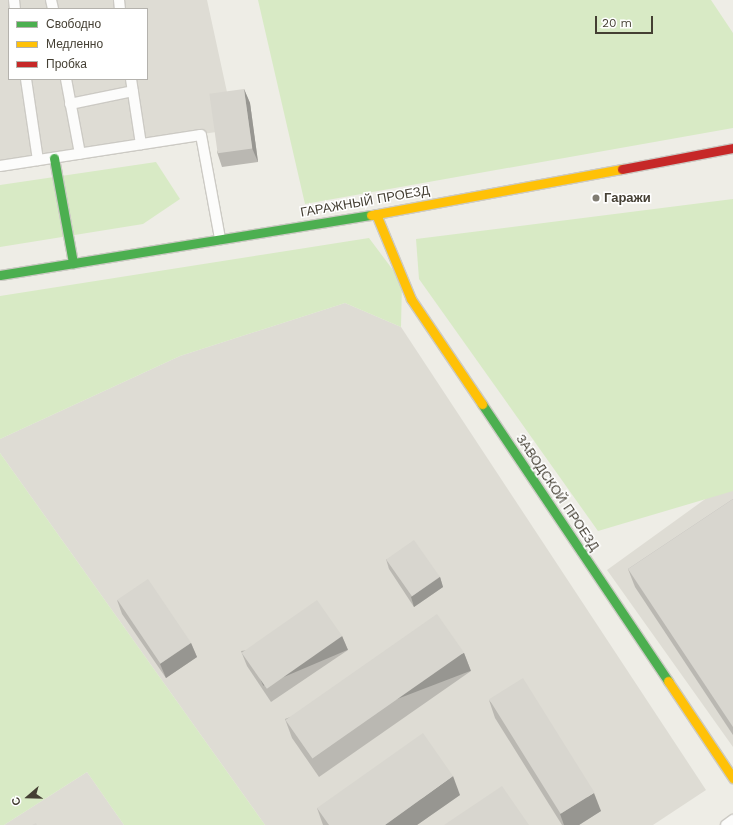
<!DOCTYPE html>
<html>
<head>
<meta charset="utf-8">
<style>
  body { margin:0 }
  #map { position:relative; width:733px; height:825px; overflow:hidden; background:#eeede6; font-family:"Work Sans",sans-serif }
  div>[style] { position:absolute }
  .industrial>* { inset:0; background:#dedcd4 }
  .green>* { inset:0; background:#d8eac5 }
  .roads { filter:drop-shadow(1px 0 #cccac4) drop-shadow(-1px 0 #cccac4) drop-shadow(0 1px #cccac4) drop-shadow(0 -1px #cccac4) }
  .lane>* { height:10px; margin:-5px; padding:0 5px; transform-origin:5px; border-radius:5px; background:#fcfcfb }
  .fast>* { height:9px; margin:-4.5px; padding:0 4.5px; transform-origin:4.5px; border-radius:4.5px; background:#4caf50 }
  .slow>* { height:9px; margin:-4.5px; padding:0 4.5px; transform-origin:4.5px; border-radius:4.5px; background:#ffc107 }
  .jam>* { height:9px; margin:-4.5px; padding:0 4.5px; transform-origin:4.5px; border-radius:4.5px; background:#c62828 }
  .wall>* { inset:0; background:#bab8b2 }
  .shaded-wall>* { inset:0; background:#979691; transform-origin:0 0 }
  .building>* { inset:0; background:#d8d6cf; transform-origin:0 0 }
  .dots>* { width:11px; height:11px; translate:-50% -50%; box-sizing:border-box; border:2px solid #fff; border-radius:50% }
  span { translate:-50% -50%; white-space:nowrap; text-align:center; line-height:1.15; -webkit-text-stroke:3px #fff; paint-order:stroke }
  .poi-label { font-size:13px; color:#443f33; font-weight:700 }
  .left { translate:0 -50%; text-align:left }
  .street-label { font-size:13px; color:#443f33 }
  .legend { position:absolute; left:8px; top:8px; width:140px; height:72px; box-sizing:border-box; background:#fff; border:1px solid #b4b2ad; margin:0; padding:5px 7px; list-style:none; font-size:12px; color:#443f33 }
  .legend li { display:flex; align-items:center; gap:8px; height:20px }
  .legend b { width:20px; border:1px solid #b4b2ad }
  .north { position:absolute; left:8px; top:777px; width:40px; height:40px; -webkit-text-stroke:3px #fff; paint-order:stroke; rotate:250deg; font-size:11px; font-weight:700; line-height:16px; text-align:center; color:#443f33 }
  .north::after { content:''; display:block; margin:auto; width:14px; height:18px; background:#443f33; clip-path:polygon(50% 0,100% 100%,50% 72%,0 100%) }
  .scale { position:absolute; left:595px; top:16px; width:58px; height:18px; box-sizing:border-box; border:2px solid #443f33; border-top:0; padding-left:5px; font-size:12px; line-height:14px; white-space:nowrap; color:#443f33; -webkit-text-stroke:3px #fff; paint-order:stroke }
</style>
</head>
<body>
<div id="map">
  <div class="industrial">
    <i style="clip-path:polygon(evenodd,0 0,207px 0,235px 129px,0 166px,0 0,9px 9px,147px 9px,147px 79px,9px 79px,9px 9px)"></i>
    <i style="clip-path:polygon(345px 303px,401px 327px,706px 790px,653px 825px,265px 825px,0 453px,0 439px,180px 356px)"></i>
    <i style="clip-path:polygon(733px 479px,733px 747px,607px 570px)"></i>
    <i style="clip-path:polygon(87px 772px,124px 825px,4px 825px)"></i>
  </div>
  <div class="green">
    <i style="clip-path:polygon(258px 0,711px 0,733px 33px,733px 128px,305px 204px)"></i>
    <i style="clip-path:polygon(156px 162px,180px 199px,143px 224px,0 247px,0 185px)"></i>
    <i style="clip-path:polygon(733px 199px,733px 491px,598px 531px,419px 279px,416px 239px)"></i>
    <i style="clip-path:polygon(369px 238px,402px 282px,401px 327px,345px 303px,180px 356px,0 439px,0 296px)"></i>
    <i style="clip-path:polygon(0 453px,265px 825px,124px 825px,87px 772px,4px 825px,0 825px)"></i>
  </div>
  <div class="roads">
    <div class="lane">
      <i style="left:14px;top:0;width:9px;rotate:84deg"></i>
      <i style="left:51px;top:0;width:9px;rotate:77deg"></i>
      <i style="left:119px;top:0;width:9px;rotate:84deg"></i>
      <i style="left:26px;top:79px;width:82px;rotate:81.6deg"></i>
      <i style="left:66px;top:79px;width:76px;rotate:79.4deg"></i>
      <i style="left:131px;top:79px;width:66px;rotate:81.3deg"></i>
      <i style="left:70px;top:104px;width:64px;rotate:-11.7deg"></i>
      <i style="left:0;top:166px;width:203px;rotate:-8.8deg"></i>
      <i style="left:201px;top:135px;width:106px;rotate:79.6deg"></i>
      <i style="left:726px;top:825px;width:9px;rotate:-36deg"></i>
    </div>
    <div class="fast">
      <i style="left:54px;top:158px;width:107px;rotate:79.7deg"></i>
      <i style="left:0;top:275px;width:376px;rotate:-9.2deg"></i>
      <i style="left:482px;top:404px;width:334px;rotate:56.1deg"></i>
    </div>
    <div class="slow">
      <i style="left:376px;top:214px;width:92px;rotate:67.6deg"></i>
      <i style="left:411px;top:299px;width:127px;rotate:55.9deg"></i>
      <i style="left:371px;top:215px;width:255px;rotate:-10.4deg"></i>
      <i style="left:668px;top:681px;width:117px;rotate:56.2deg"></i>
    </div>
    <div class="jam">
      <i style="left:622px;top:169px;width:113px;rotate:-10.7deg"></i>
    </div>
  </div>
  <div class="wall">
    <i style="clip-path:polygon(244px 89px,250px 103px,258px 162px,222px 167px,217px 152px)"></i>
    <i style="clip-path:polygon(733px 499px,733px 735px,635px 587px,628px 569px)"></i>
    <i style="clip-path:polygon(386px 559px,440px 577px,443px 587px,414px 607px,389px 569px)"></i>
    <i style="clip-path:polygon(117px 600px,191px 643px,197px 657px,166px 678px,122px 614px)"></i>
    <i style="clip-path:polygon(342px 636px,348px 650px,271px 702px,247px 666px,241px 651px)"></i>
    <i style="clip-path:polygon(464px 653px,471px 671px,319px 777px,292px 738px,285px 719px)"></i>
    <i style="clip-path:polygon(489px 700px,601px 811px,579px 825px,562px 825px,495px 718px)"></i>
    <i style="clip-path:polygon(460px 795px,417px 825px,323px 825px,317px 808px)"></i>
  </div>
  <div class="shaded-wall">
    <i style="clip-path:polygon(244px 89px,250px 103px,258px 162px,252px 148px)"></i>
    <i style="clip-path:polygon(440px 577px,443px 587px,414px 607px,411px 597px)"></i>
    <i style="left:342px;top:636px;width:15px;height:92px;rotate:67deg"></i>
    <i style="clip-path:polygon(191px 643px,197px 657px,166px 678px,160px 664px)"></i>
    <i style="left:464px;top:653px;width:19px;height:185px;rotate:69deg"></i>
    <i style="clip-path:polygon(453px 776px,460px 795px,417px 825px,385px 825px)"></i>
    <i style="clip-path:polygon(594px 793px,601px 811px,579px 825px,564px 825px,560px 814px)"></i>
  </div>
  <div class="building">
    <i style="left:244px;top:89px;width:60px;height:35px;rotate:82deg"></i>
    <i style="clip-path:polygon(733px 499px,733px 727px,628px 569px)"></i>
    <i style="left:414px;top:540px;width:45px;height:34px;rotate:55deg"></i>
    <i style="left:148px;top:579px;width:77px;height:37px;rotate:56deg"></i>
    <i style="left:317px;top:600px;width:44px;height:92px;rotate:55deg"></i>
    <i style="left:437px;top:614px;width:47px;height:185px;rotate:55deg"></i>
    <i style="left:523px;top:678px;width:135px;height:40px;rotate:58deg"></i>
    <i style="clip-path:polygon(423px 733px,453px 776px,385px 825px,329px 825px,317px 808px)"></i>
    <i style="clip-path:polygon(502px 786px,529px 825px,444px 825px)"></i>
    <i style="clip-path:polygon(36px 823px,37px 825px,32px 825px)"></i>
  </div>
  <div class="dots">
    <i style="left:596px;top:198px;background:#807c72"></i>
  </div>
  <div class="poi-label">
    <span class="left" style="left:604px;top:198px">Гаражи</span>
  </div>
  <div class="street-label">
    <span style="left:365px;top:202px;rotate:-10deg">ГАРАЖНЫЙ ПРОЕЗД</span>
    <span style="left:557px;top:493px;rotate:56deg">ЗАВОДСКОЙ ПРОЕЗД</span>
  </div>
  <ul class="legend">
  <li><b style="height:5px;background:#4caf50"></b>Свободно</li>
  <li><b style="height:5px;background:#ffc107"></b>Медленно</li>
  <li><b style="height:5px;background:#c62828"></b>Пробка</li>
  </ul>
  <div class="north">С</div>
  <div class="scale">20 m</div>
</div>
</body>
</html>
